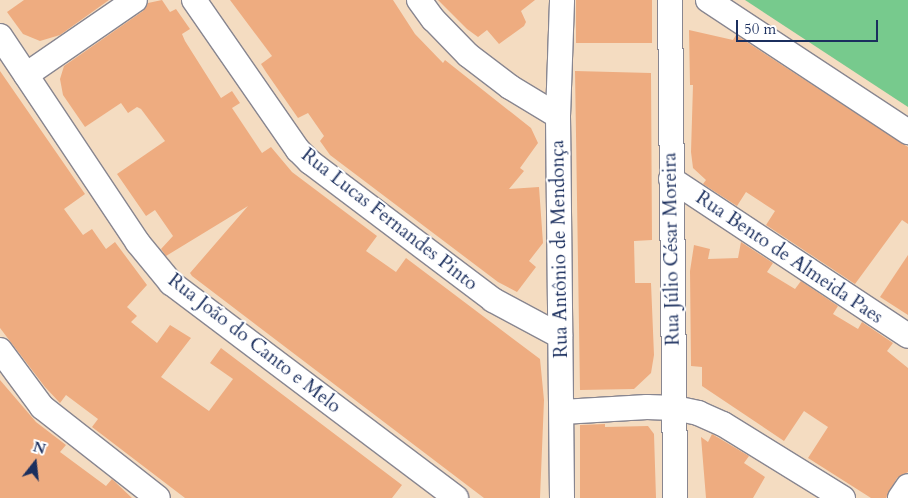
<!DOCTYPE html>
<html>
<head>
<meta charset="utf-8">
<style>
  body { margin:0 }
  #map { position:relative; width:908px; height:498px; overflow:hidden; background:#f4dcc1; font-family:Cardo,serif }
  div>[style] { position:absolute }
  .green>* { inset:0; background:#77ca8d }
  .building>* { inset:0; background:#eeac80; transform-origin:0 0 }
  .roads { filter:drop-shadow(1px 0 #888690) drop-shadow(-1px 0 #888690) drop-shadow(0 1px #888690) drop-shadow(0 -1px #888690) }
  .minor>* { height:24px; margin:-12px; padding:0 12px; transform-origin:12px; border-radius:12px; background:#fff }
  span { translate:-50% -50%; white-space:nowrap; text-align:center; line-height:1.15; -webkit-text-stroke:4px #fff; paint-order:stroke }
  .street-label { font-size:19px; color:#1b2f5e }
  .north { position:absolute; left:10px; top:438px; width:50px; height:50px; -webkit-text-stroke:4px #fff; paint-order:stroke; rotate:16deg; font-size:14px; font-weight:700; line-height:20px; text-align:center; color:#1b2f5e }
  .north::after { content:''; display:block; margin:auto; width:18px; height:22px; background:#1b2f5e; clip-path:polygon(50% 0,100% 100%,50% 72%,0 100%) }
  .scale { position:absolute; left:736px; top:20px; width:142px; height:22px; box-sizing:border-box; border:2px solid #1b2f5e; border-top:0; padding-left:6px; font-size:15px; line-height:18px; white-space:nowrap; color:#1b2f5e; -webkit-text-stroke:4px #fff; paint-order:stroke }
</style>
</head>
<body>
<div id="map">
  <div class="green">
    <i style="clip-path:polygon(745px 0,908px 0,908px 107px)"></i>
  </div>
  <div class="building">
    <i style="clip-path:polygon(24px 0,109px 0,60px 35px,40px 41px,23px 34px,7px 12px)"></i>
    <i style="clip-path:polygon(162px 0,170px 12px,176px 9px,190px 29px,182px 34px,185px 41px,221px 98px,232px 91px,240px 103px,232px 108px,262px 153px,271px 147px,292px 172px,377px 236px,366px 251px,396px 272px,406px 258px,540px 359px,544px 400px,540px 498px,484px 498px,192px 276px,190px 273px,248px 206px,166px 256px,161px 249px,173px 236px,155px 210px,146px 216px,117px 174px,165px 141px,141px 109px,137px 107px,128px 113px,121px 103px,85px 127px,63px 95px,60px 79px,64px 66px,143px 11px,148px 3px)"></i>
    <i style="clip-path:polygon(230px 0,393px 0,415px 34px,443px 63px,445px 60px,531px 128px,538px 143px,520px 168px,524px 171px,509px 189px,539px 187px,543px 243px,529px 261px,536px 267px,517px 292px,498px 282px,330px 155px,320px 141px,324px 136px,308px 113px,298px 118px,266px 72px,261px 64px,272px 56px)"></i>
    <i style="clip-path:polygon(438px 0,535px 0,521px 11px,526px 22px,524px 26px,499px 44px,487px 30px,478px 37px,467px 29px)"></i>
    <i style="left:576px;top:0;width:76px;height:43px"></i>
    <i style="clip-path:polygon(689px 30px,733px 40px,736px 35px,908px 147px,908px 224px,902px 220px,855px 284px,766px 225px,775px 211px,746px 192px,737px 206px,703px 184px,706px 180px,693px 168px,691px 152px,693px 85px,690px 85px)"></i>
    <i style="clip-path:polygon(0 71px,85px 194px,64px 209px,83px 235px,92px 229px,106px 249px,115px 242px,147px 285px,127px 307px,137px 316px,131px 322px,157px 343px,170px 325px,191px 338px,161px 377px,209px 411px,233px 379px,210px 363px,221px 348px,402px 485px,392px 498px,185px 498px,92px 427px,98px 419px,66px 395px,60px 403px,45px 387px,0 328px)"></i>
    <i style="clip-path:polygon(575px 71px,651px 73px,652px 240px,634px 241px,635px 283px,651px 283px,654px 355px,651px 373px,634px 389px,580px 390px)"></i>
    <i style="clip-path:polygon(741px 242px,773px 263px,767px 272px,795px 289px,801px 281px,838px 306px,833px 314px,858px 329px,862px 322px,893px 343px,887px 351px,908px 368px,908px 472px,897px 478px,886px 498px,871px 498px,808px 458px,828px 427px,804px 411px,784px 441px,702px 386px,702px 367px,691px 366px,690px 271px,694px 245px,710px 249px,708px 259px,738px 258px)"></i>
    <i style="clip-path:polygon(908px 255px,908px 315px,880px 297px)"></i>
    <i style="clip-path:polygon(0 380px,36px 422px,66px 445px,60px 452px,106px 486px,112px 479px,132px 498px,0 498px)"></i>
    <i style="clip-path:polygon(605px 424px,605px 427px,648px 426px,654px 434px,656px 498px,580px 498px,580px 425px)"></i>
    <i style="clip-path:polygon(712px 434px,749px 456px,744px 463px,765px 477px,753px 498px,706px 498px,701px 437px,708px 442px)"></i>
  </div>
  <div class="roads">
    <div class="minor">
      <i style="left:194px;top:0;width:183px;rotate:55.3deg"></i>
      <i style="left:298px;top:150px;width:17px;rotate:45deg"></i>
      <i style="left:310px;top:162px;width:229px;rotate:37deg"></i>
      <i style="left:493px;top:300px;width:76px;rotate:28.2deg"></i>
      <i style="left:419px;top:0;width:24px;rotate:54deg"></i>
      <i style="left:433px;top:19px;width:50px;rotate:45.8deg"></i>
      <i style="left:468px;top:55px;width:53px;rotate:37.3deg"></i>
      <i style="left:510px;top:87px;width:56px;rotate:31.1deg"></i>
      <i style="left:670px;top:0;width:498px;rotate:89.4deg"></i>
      <i style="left:708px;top:0;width:240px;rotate:33.4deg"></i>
      <i style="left:0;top:36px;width:249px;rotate:56.3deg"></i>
      <i style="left:138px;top:243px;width:52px;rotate:50.5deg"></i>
      <i style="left:171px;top:283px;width:357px;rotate:37deg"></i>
      <i style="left:26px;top:75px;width:132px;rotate:-34.5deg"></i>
      <i style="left:671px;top:179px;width:284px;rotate:33.5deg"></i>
      <i style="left:0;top:350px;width:71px;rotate:53.6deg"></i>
      <i style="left:42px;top:407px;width:147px;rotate:38.1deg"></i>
      <i style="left:562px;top:412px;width:85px;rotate:-3.4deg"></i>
      <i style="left:647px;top:407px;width:28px;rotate:2deg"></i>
      <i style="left:675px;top:408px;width:24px;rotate:12deg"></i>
      <i style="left:698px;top:413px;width:27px;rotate:24deg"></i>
      <i style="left:723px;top:424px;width:141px;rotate:31.7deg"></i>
      <i style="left:562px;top:498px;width:382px;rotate:-90.6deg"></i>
      <i style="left:558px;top:116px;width:116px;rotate:-88deg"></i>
      <i style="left:900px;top:498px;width:14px;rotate:-56deg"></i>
    </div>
  </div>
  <div class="street-label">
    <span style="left:389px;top:220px;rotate:38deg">Rua Lucas Fernandes Pinto</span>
    <span style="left:560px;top:249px;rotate:-91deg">Rua Antônio de Mendonça</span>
    <span style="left:672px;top:249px;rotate:-91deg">Rua Júlio César Moreira</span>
    <span style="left:789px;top:258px;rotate:34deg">Rua Bento de Almeida Paes</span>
    <span style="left:254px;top:344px;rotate:38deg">Rua João do Canto e Melo</span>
  </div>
  <div class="north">N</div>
  <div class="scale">50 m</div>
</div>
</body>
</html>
